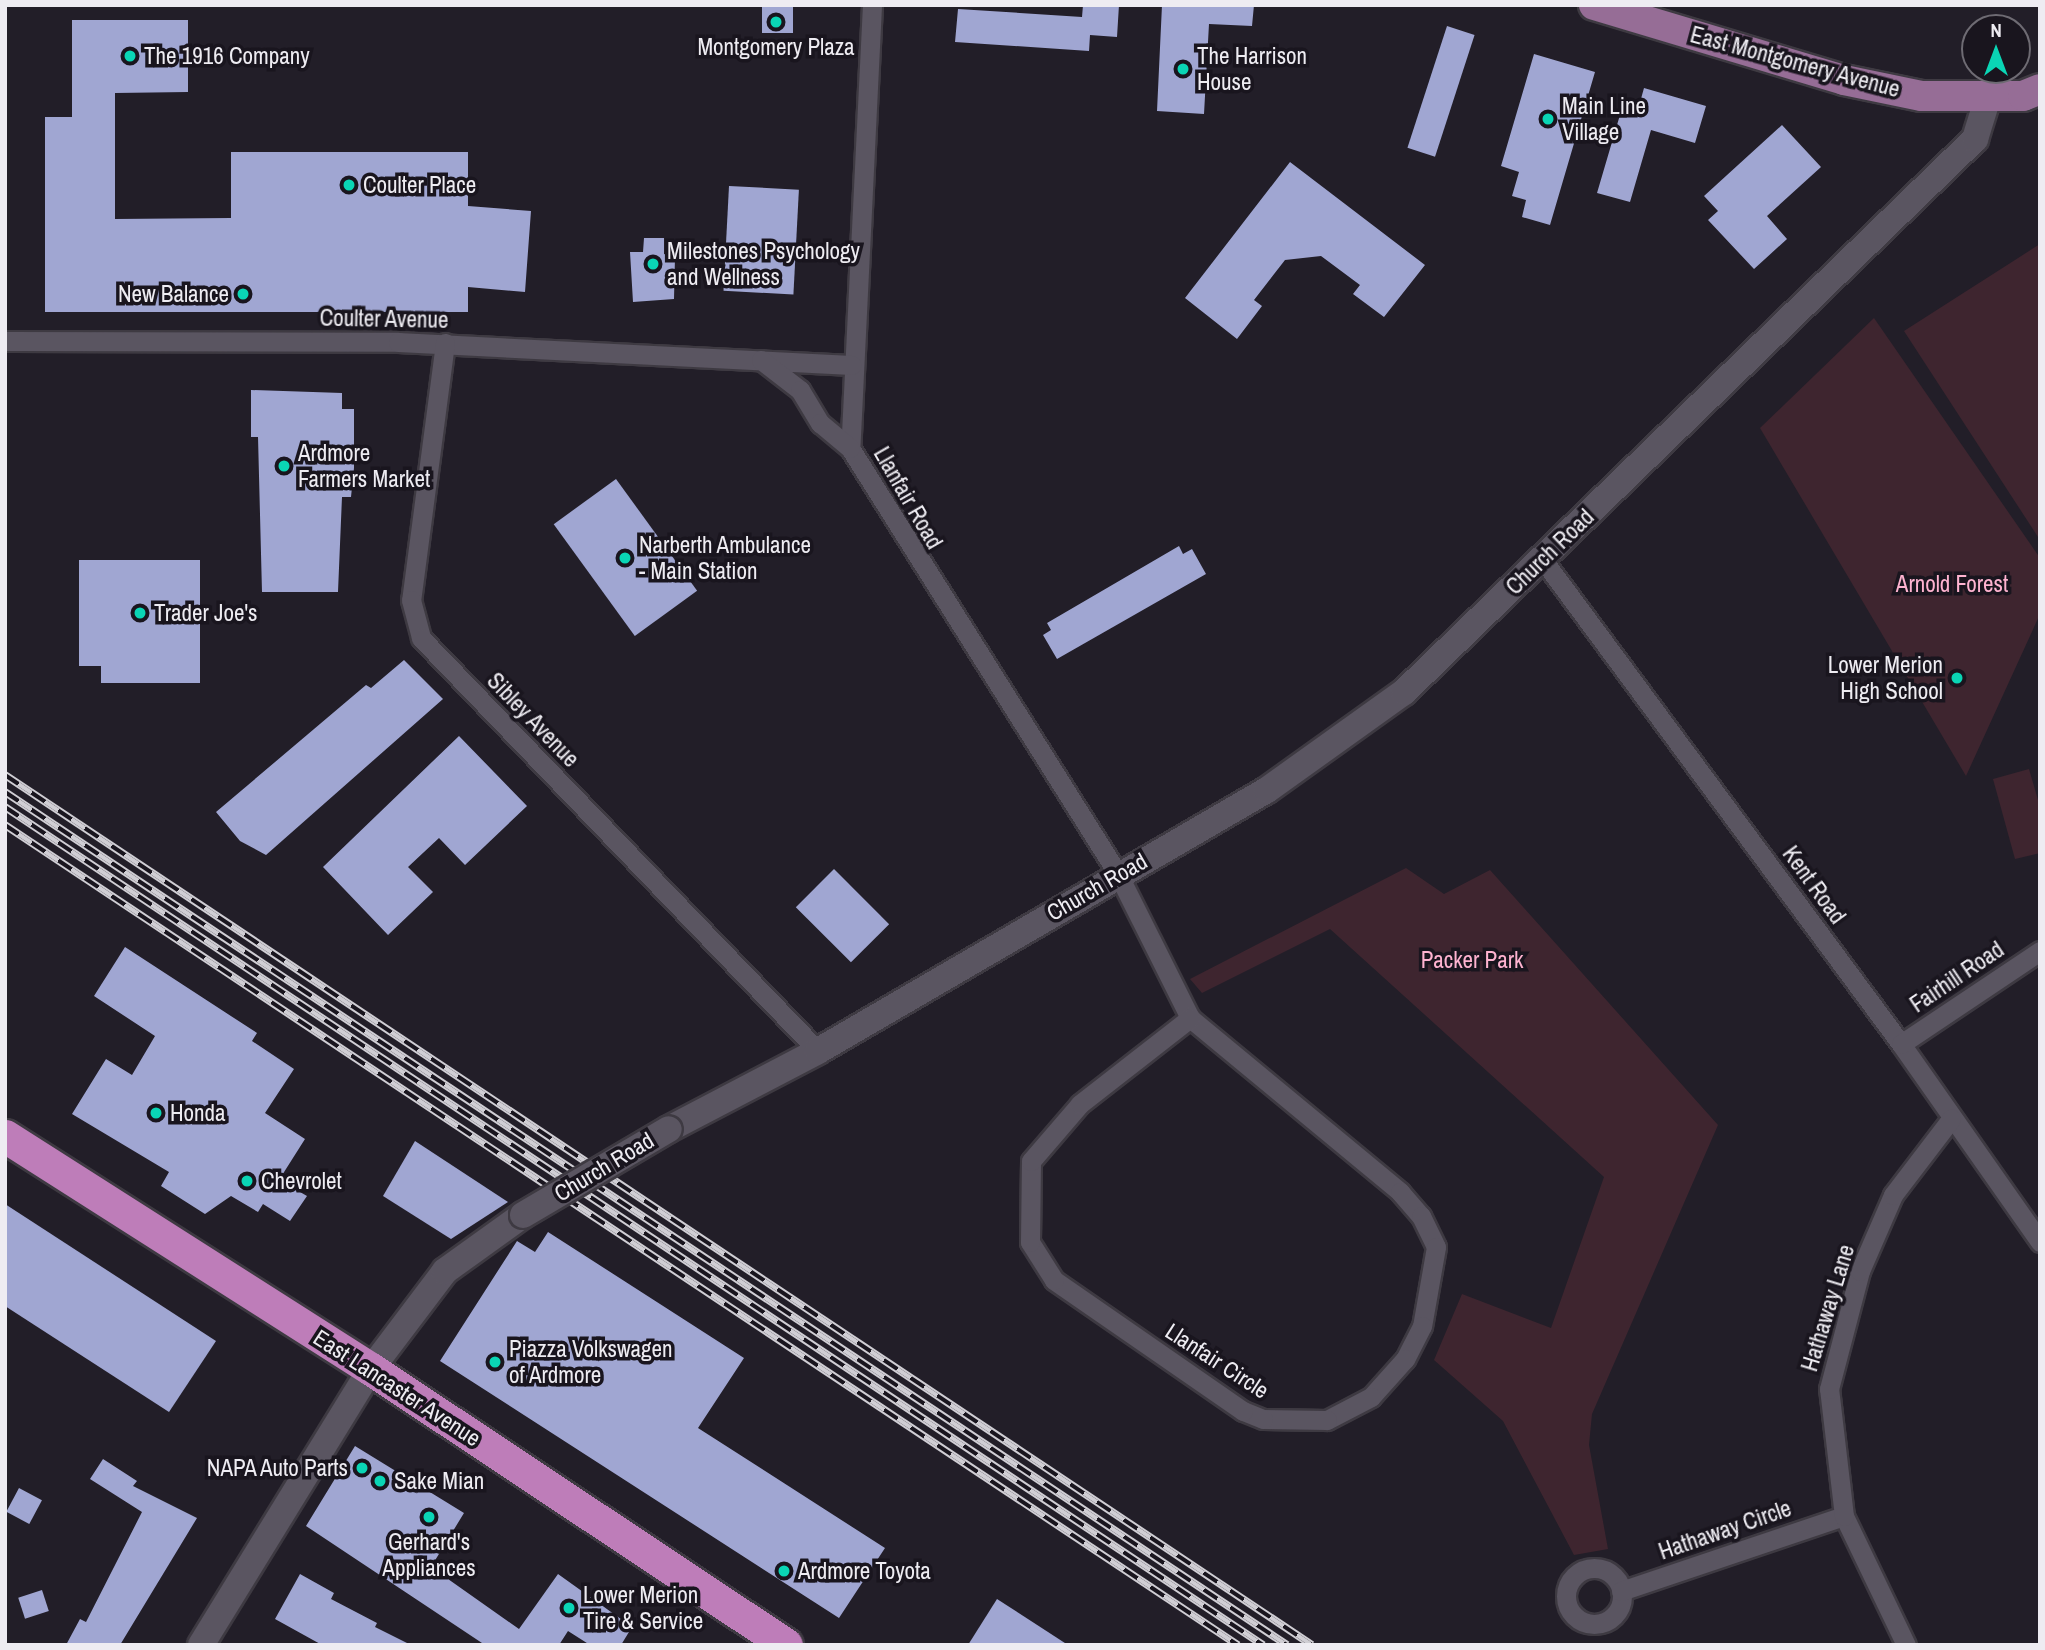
<!DOCTYPE html>
<html>
<head>
<meta charset="utf-8">
<style>
  body { margin:0 }
  #map { position:relative; width:2045px; height:1650px; overflow:hidden; background:#221e28; font-family:"Archivo Narrow",sans-serif }
  div>[style] { position:absolute }
  .green>* { inset:0; background:#3e252f }
  .building>* { inset:0; background:#a0a6d2; transform-origin:0 0 }
  .roads { filter:drop-shadow(2px 0 #3e3a42) drop-shadow(-2px 0 #3e3a42) drop-shadow(0 2px #3e3a42) drop-shadow(0 -2px #3e3a42) }
  .street>* { height:19px; margin:-9.5px; padding:0 9.5px; transform-origin:9.5px; border-radius:9.5px; background:#5a5561 }
  .street>.ring { margin:-9.5px; padding:0; box-sizing:content-box; background:none; border:19px solid #5a5561; border-radius:50% }
  .secondary>* { height:26px; margin:-13px; padding:0 13px; transform-origin:13px; border-radius:13px; background:#5a5561 }
  .primary>* { height:30px; margin:-15px; padding:0 15px; transform-origin:15px; border-radius:15px; background:#966d96 }
  .highway>* { height:33px; margin:-16.5px; padding:0 16.5px; transform-origin:16.5px; border-radius:16.5px; background:#be7db9 }
  .rail>* { height:8px; margin-top:-4px; transform-origin:0; background:repeating-linear-gradient(90deg,#19151e 0 16px,#d0ced4 0 32px); box-sizing:border-box; border-block:2px solid #d0ced4 }
  .bridges { filter:drop-shadow(2px 0 #3e3a42) drop-shadow(-2px 0 #3e3a42) drop-shadow(0 2px #3e3a42) drop-shadow(0 -2px #3e3a42) }
  .secondary-bridge>* { height:26px; margin:-13px; padding:0 13px; transform-origin:13px; border-radius:13px; background:#5a5561 }
  .dots>* { width:19px; height:19px; translate:-50% -50%; box-sizing:border-box; border:4px solid #19151e; border-radius:50% }
  span { translate:-50% -50%; white-space:nowrap; text-align:center; line-height:1.15; -webkit-text-stroke:7px #19151e; paint-order:stroke }
  .poi-label { font-size:23px; color:#eeecf2 }
  .left { translate:0 -50%; text-align:left }
  .right { translate:-100% -50%; text-align:right }
  .street-label { font-size:23px; color:#eeecf2 }
  .park-label { font-size:23px; color:#feb3d0 }
  .frame { position:absolute; inset:0; border:7px solid #eeecf2; pointer-events:none }
  .north { position:absolute; left:1961px; top:14px; width:70px; height:70px; box-sizing:border-box; background:#19151e; border:2px solid #6e6b73; border-radius:50%; rotate:0deg; font-size:19px; font-weight:700; line-height:28px; text-align:center; color:#eeecf2 }
  .north::after { content:''; display:block; margin:auto; width:24px; height:32px; background:#0ad5b5; clip-path:polygon(50% 0,100% 100%,50% 72%,0 100%) }
</style>
</head>
<body>
<div id="map">
  <div class="green">
    <i style="clip-path:polygon(2040px 244px,2040px 540px,1904px 331px)"></i>
    <i style="clip-path:polygon(1874px 318px,2040px 558px,2040px 614px,1966px 776px,1760px 428px)"></i>
    <i style="clip-path:polygon(2029px 769px,2040px 807px,2040px 853px,2015px 859px,1993px 779px)"></i>
    <i style="clip-path:polygon(1406px 868px,1444px 894px,1490px 870px,1718px 1125px,1592px 1414px,1589px 1445px,1608px 1549px,1574px 1555px,1503px 1421px,1434px 1360px,1462px 1294px,1551px 1328px,1604px 1177px,1330px 929px,1202px 993px,1190px 979px)"></i>
  </div>
  <div class="building">
    <i style="left:762px;top:5px;width:31px;height:28px"></i>
    <i style="clip-path:polygon(1083px 5px,1119px 5px,1117px 37px,1090px 35px,1089px 51px,955px 42px,958px 9px,1082px 17px)"></i>
    <i style="clip-path:polygon(1162px 5px,1254px 5px,1252px 26px,1209px 24px,1204px 114px,1157px 111px)"></i>
    <i style="clip-path:polygon(72px 20px,188px 20px,188px 92px,115px 93px,115px 219px,231px 218px,231px 152px,468px 152px,468px 206px,531px 211px,525px 292px,468px 287px,468px 312px,45px 312px,45px 117px,72px 117px)"></i>
    <i style="left:1447px;top:26px;width:29px;height:128px;rotate:18deg"></i>
    <i style="clip-path:polygon(1534px 54px,1595px 72px,1550px 225px,1522px 217px,1526px 200px,1512px 196px,1519px 172px,1501px 166px)"></i>
    <i style="clip-path:polygon(1644px 88px,1706px 106px,1695px 143px,1651px 130px,1630px 202px,1597px 193px,1622px 108px,1637px 113px)"></i>
    <i style="clip-path:polygon(1782px 125px,1821px 167px,1767px 216px,1787px 239px,1754px 269px,1708px 220px,1718px 211px,1704px 196px)"></i>
    <i style="clip-path:polygon(1290px 162px,1425px 265px,1384px 317px,1353px 294px,1360px 285px,1321px 256px,1285px 260px,1254px 300px,1262px 306px,1237px 339px,1185px 298px)"></i>
    <i style="left:729px;top:186px;width:70px;height:105px;rotate:3deg"></i>
    <i style="clip-path:polygon(644px 238px,664px 238px,664px 254px,675px 257px,674px 299px,633px 302px,630px 252px,643px 252px)"></i>
    <i style="clip-path:polygon(251px 390px,342px 393px,342px 409px,354px 409px,354px 468px,351px 497px,342px 497px,338px 592px,262px 592px,258px 437px,251px 437px)"></i>
    <i style="left:616px;top:479px;width:138px;height:77px;rotate:54deg"></i>
    <i style="clip-path:polygon(1179px 546px,1183px 554px,1192px 549px,1206px 574px,1057px 659px,1043px 635px,1051px 630px,1047px 623px)"></i>
    <i style="clip-path:polygon(79px 560px,200px 560px,200px 683px,101px 683px,101px 666px,79px 666px)"></i>
    <i style="clip-path:polygon(404px 660px,443px 699px,266px 855px,240px 841px,216px 812px,366px 685px,371px 688px)"></i>
    <i style="clip-path:polygon(459px 736px,527px 806px,465px 865px,439px 838px,408px 867px,433px 892px,388px 935px,323px 867px)"></i>
    <i style="left:834px;top:869px;width:78px;height:54px;rotate:45deg"></i>
    <i style="clip-path:polygon(125px 947px,257px 1033px,252px 1041px,294px 1069px,265px 1113px,305px 1139px,279px 1180px,307px 1196px,290px 1221px,263px 1204px,258px 1212px,231px 1196px,205px 1214px,161px 1186px,169px 1172px,72px 1114px,106px 1059px,132px 1075px,155px 1036px,94px 996px)"></i>
    <i style="clip-path:polygon(415px 1141px,508px 1202px,451px 1239px,383px 1196px)"></i>
    <i style="clip-path:polygon(5px 1204px,216px 1341px,169px 1412px,5px 1306px)"></i>
    <i style="clip-path:polygon(548px 1232px,744px 1358px,698px 1428px,885px 1548px,839px 1618px,440px 1361px,517px 1241px,535px 1252px)"></i>
    <i style="clip-path:polygon(355px 1446px,464px 1513px,431px 1567px,519px 1629px,558px 1574px,632px 1627px,621px 1645px,590px 1645px,568px 1631px,559px 1645px,485px 1645px,306px 1526px)"></i>
    <i style="clip-path:polygon(103px 1459px,137px 1481px,133px 1486px,197px 1518px,120px 1645px,66px 1645px,80px 1619px,86px 1622px,142px 1512px,90px 1479px)"></i>
    <i style="left:19px;top:1488px;width:26px;height:27px;rotate:28deg"></i>
    <i style="clip-path:polygon(300px 1574px,334px 1593px,331px 1599px,377px 1623px,375px 1627px,411px 1645px,322px 1645px,275px 1619px)"></i>
    <i style="left:42px;top:1590px;width:22px;height:25px;rotate:72deg"></i>
    <i style="clip-path:polygon(997px 1599px,1068px 1645px,968px 1645px)"></i>
  </div>
  <div class="roads">
    <div class="street">
      <i style="left:872px;top:5px;width:444px;rotate:92.8deg"></i>
      <i style="left:850px;top:448px;width:503px;rotate:57.83deg"></i>
      <i style="left:1118px;top:874px;width:161px;rotate:63.4deg"></i>
      <i style="left:5px;top:341px;width:393px;rotate:0.1deg"></i>
      <i style="left:398px;top:342px;width:454px;rotate:2.9deg"></i>
      <i style="left:445px;top:343px;width:259px;rotate:97.5deg"></i>
      <i style="left:411px;top:600px;width:39px;rotate:75deg"></i>
      <i style="left:421px;top:638px;width:573px;rotate:46.13deg"></i>
      <i style="left:761px;top:360px;width:49px;rotate:37.6deg"></i>
      <i style="left:800px;top:390px;width:39px;rotate:59deg"></i>
      <i style="left:820px;top:423px;width:39px;rotate:40deg"></i>
      <i style="left:1543px;top:560px;width:602px;rotate:53.51deg"></i>
      <i style="left:1901px;top:1044px;width:242px;rotate:54.9deg"></i>
      <i style="left:1190px;top:1018px;width:273px;rotate:39.6deg"></i>
      <i style="left:1400px;top:1192px;width:32px;rotate:49deg"></i>
      <i style="left:1421px;top:1216px;width:34px;rotate:64deg"></i>
      <i style="left:1436px;top:1247px;width:80px;rotate:100deg"></i>
      <i style="left:1422px;top:1326px;width:37px;rotate:117deg"></i>
      <i style="left:1405px;top:1359px;width:51px;rotate:131.8deg"></i>
      <i style="left:1371px;top:1397px;width:50px;rotate:152.4deg"></i>
      <i style="left:1327px;top:1420px;width:64px;rotate:-179.1deg"></i>
      <i style="left:1263px;top:1419px;width:22px;rotate:-158deg"></i>
      <i style="left:1243px;top:1411px;width:230px;rotate:-145.3deg"></i>
      <i style="left:1054px;top:1280px;width:45px;rotate:-122.3deg"></i>
      <i style="left:1030px;top:1242px;width:81px;rotate:-89.3deg"></i>
      <i style="left:1031px;top:1161px;width:75px;rotate:-49.3deg"></i>
      <i style="left:1080px;top:1104px;width:140px;rotate:-38deg"></i>
      <i style="left:1901px;top:1044px;width:167px;rotate:-33.8deg"></i>
      <i class="ring" style="left:1566px;top:1568px;width:37px;height:37px"></i>
      <i style="left:1621px;top:1591px;width:235px;rotate:-18.6deg"></i>
      <i style="left:1906px;top:1645px;width:143px;rotate:-115.7deg"></i>
      <i style="left:1844px;top:1516px;width:128px;rotate:-96.7deg"></i>
      <i style="left:1829px;top:1389px;width:122px;rotate:-75.3deg"></i>
      <i style="left:1860px;top:1271px;width:83px;rotate:-66.5deg"></i>
      <i style="left:1893px;top:1195px;width:96px;rotate:-52.7deg"></i>
    </div>
    <div class="secondary">
      <i style="left:669px;top:1129px;width:168px;rotate:-27.6deg"></i>
      <i style="left:818px;top:1051px;width:519px;rotate:-30.17deg"></i>
      <i style="left:1267px;top:790px;width:168px;rotate:-35.6deg"></i>
      <i style="left:1404px;top:692px;width:795px;rotate:-44.08deg"></i>
      <i style="left:1975px;top:139px;width:44px;rotate:-72.8deg"></i>
      <i style="left:201px;top:1645px;width:324px;rotate:-58.4deg"></i>
      <i style="left:371px;top:1369px;width:123px;rotate:-52.9deg"></i>
      <i style="left:445px;top:1271px;width:96px;rotate:-35.7deg"></i>
    </div>
    <div class="primary">
      <i style="left:1594px;top:5px;width:261px;rotate:16.7deg"></i>
      <i style="left:1844px;top:80px;width:79px;rotate:11.7deg"></i>
      <i style="left:1921px;top:96px;width:102px"></i>
      <i style="left:2023px;top:96px;width:18px;rotate:-22deg"></i>
    </div>
    <div class="highway">
      <i style="left:5px;top:1136px;width:434px;rotate:32.5deg"></i>
      <i style="left:371px;top:1369px;width:498px;rotate:33.6deg"></i>
    </div>
  </div>
  <div class="rail">
    <i style="left:5px;top:775px;width:1570px;rotate:33.65deg"></i>
    <i style="left:5px;top:792px;width:1540px;rotate:33.64deg"></i>
    <i style="left:5px;top:807px;width:1512px;rotate:33.67deg"></i>
    <i style="left:5px;top:825px;width:1481px;rotate:33.63deg"></i>
  </div>
  <div class="bridges">
    <div class="secondary-bridge">
      <i style="left:523px;top:1215px;width:169px;rotate:-30.5deg"></i>
    </div>
  </div>
  <div class="dots">
    <i style="left:776px;top:22px;background:#0ad5b5"></i>
    <i style="left:130px;top:56px;background:#0ad5b5"></i>
    <i style="left:1183px;top:69px;background:#0ad5b5"></i>
    <i style="left:1548px;top:119px;background:#0ad5b5"></i>
    <i style="left:349px;top:185px;background:#0ad5b5"></i>
    <i style="left:653px;top:264px;background:#0ad5b5"></i>
    <i style="left:243px;top:294px;background:#0ad5b5"></i>
    <i style="left:284px;top:466px;background:#0ad5b5"></i>
    <i style="left:625px;top:558px;background:#0ad5b5"></i>
    <i style="left:140px;top:613px;background:#0ad5b5"></i>
    <i style="left:1957px;top:678px;background:#0ad5b5"></i>
    <i style="left:156px;top:1113px;background:#0ad5b5"></i>
    <i style="left:247px;top:1181px;background:#0ad5b5"></i>
    <i style="left:495px;top:1362px;background:#0ad5b5"></i>
    <i style="left:362px;top:1468px;background:#0ad5b5"></i>
    <i style="left:380px;top:1481px;background:#0ad5b5"></i>
    <i style="left:429px;top:1517px;background:#0ad5b5"></i>
    <i style="left:784px;top:1571px;background:#0ad5b5"></i>
    <i style="left:569px;top:1608px;background:#0ad5b5"></i>
  </div>
  <div class="poi-label">
    <span style="left:776px;top:47px">Montgomery Plaza</span>
    <span class="left" style="left:144px;top:56px">The 1916 Company</span>
    <span class="left" style="left:1197px;top:69px">The Harrison<br>House</span>
    <span class="left" style="left:1562px;top:119px">Main Line<br>Village</span>
    <span class="left" style="left:363px;top:185px">Coulter Place</span>
    <span class="left" style="left:667px;top:264px">Milestones Psychology<br>and Wellness</span>
    <span class="right" style="left:229px;top:294px">New Balance</span>
    <span class="left" style="left:298px;top:466px">Ardmore<br>Farmers Market</span>
    <span class="left" style="left:639px;top:558px">Narberth Ambulance<br>- Main Station</span>
    <span class="left" style="left:154px;top:613px">Trader Joe's</span>
    <span class="right" style="left:1943px;top:678px">Lower Merion<br>High School</span>
    <span class="left" style="left:170px;top:1113px">Honda</span>
    <span class="left" style="left:261px;top:1181px">Chevrolet</span>
    <span class="left" style="left:509px;top:1362px">Piazza Volkswagen<br>of Ardmore</span>
    <span class="right" style="left:348px;top:1468px">NAPA Auto Parts</span>
    <span class="left" style="left:394px;top:1481px">Sake Mian</span>
    <span style="left:429px;top:1555px">Gerhard's<br>Appliances</span>
    <span class="left" style="left:798px;top:1571px">Ardmore Toyota</span>
    <span class="left" style="left:583px;top:1608px">Lower Merion<br>Tire &amp; Service</span>
  </div>
  <div class="street-label">
    <span style="left:1795px;top:62px;rotate:15deg">East Montgomery Avenue</span>
    <span style="left:384px;top:319px;rotate:1deg">Coulter Avenue</span>
    <span style="left:908px;top:498px;rotate:60deg">Llanfair Road</span>
    <span style="left:1550px;top:552px;rotate:-44deg">Church Road</span>
    <span style="left:533px;top:720px;rotate:46deg">Sibley Avenue</span>
    <span style="left:1814px;top:885px;rotate:54deg">Kent Road</span>
    <span style="left:1097px;top:887px;rotate:-30deg">Church Road</span>
    <span style="left:1957px;top:977px;rotate:-34deg">Fairhill Road</span>
    <span style="left:604px;top:1167px;rotate:-31deg">Church Road</span>
    <span style="left:1828px;top:1308px;rotate:-73deg">Hathaway Lane</span>
    <span style="left:1217px;top:1361px;rotate:33deg">Llanfair Circle</span>
    <span style="left:397px;top:1388px;rotate:33deg">East Lancaster Avenue</span>
    <span style="left:1725px;top:1530px;rotate:-19deg">Hathaway Circle</span>
  </div>
  <div class="park-label">
    <span style="left:1952px;top:584px">Arnold Forest</span>
    <span style="left:1472px;top:960px">Packer Park</span>
  </div>
  <div class="frame"></div>
  <div class="north">N</div>
</div>
</body>
</html>
